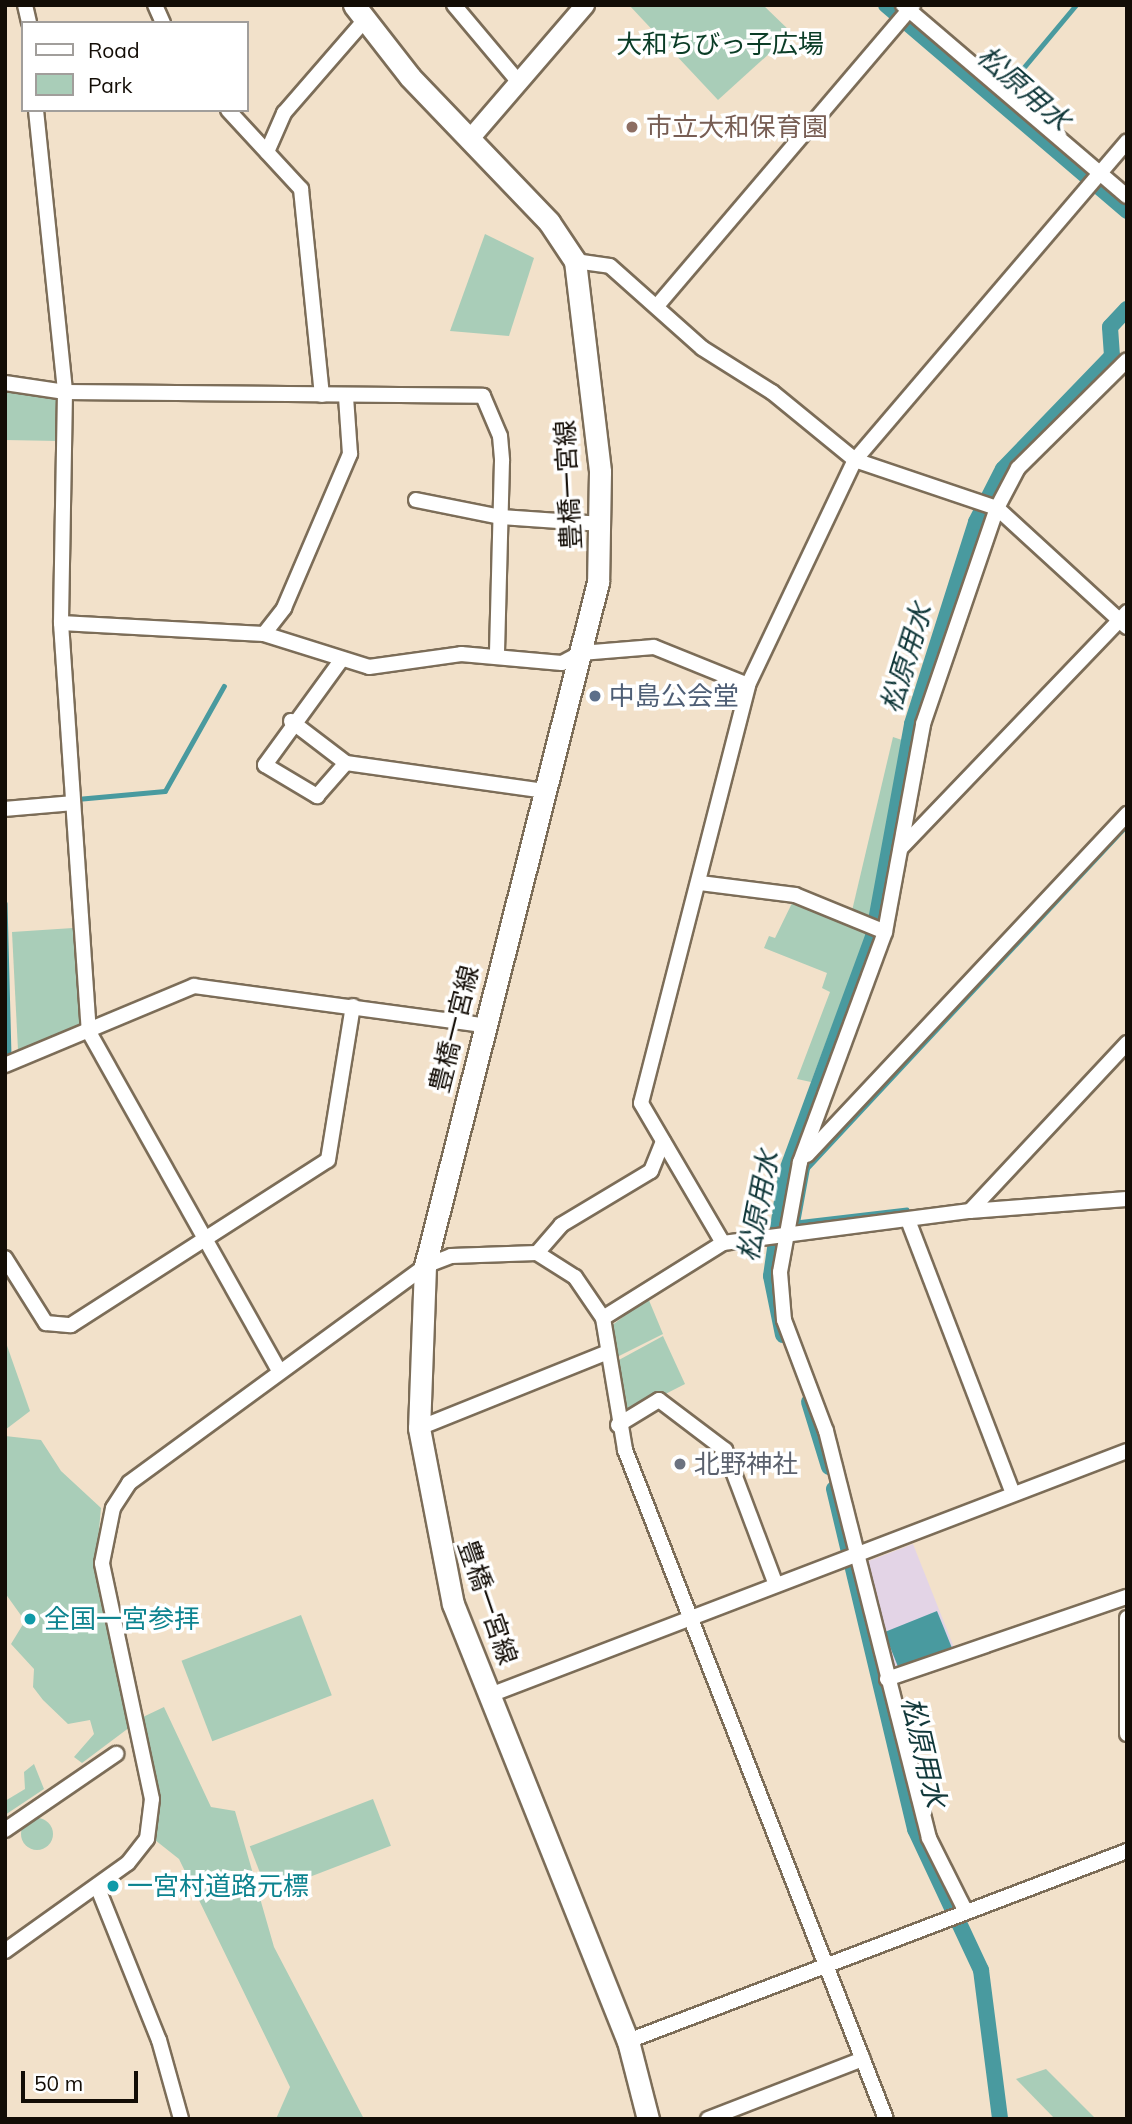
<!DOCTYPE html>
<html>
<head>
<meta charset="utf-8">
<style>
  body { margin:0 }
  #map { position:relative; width:1132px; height:2124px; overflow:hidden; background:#f2e1ca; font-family:Mulish,"Noto Sans JP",sans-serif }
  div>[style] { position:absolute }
  .industrial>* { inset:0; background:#e3d4e6 }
  .green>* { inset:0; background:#a9cdb8; transform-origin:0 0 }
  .round { border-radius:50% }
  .water>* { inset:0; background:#499a9f; transform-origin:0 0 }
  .stream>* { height:4.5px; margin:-2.25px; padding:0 2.25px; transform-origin:2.25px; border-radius:2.25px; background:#499a9f }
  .canal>* { height:16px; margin:-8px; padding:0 8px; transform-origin:8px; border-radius:8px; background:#499a9f }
  .roads { filter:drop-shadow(2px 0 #7c6d58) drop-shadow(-2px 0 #7c6d58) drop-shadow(0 2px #7c6d58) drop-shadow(0 -2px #7c6d58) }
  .minor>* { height:14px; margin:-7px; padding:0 7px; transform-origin:7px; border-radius:7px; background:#fff }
  .tertiary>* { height:18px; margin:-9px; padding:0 9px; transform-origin:9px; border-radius:9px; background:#fff }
  .secondary>* { height:21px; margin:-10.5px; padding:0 10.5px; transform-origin:10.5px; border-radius:10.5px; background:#fff }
  .dots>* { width:19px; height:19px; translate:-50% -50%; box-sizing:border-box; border:4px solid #fff; border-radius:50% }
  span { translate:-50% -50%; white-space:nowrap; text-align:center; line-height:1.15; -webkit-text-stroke:7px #fff; paint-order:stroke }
  .park-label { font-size:26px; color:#0b3d27 }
  .education-label { font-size:26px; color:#785e54 }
  .left { translate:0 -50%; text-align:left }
  .street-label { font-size:26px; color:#130d06 }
  .service-label { font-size:26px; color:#4e5e75 }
  .worship-label { font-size:26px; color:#5b616d }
  .culture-label { font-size:26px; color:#0d838f }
  .water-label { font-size:28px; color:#11383a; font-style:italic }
  .frame { position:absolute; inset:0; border:7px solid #130d06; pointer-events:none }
  .legend { position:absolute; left:21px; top:21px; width:228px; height:91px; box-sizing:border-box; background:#fff; border:2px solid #a19e9b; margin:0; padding:9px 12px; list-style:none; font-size:21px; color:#130d06 }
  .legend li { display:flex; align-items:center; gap:14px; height:35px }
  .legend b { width:35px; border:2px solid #a19e9b }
  .scale { position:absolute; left:21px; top:2071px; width:117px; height:32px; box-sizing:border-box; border:4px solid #130d06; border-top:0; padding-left:9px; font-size:21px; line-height:24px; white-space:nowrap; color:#130d06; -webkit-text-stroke:5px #fff; paint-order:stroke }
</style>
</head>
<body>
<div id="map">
  <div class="industrial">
    <i style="clip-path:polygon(913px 1544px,955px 1650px,892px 1672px,866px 1562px)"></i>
  </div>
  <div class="green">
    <i style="clip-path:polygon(629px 5px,763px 5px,792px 33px,718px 100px)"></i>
    <i style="clip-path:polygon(485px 234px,534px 258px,509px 336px,450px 331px)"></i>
    <i style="clip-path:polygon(5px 392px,59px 399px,59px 441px,5px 440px)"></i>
    <i style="clip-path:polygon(893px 737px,902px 740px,869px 923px,851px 915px)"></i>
    <i style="clip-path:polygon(794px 899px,867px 933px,811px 1082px,797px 1079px,830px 992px,822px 988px,827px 973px,764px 948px,769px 936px,775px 938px)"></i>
    <i style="clip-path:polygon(73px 928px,80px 1026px,18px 1050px,12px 932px)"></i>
    <i style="clip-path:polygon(648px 1298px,663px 1334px,617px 1357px,611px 1326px)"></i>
    <i style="clip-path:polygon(663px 1336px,685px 1384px,624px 1415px,617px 1361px)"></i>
    <i style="clip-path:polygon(5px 1340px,30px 1411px,5px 1430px)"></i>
    <i style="clip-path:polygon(5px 1436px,41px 1440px,61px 1471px,101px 1508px,96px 1563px,130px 1727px,82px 1763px,74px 1757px,94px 1734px,90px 1720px,68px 1724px,43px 1700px,33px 1687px,34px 1669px,11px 1644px,25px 1621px,5px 1593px)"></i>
    <i style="left:301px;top:1615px;width:86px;height:128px;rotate:69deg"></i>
    <i style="clip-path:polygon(164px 1707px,211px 1807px,235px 1811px,274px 1947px,364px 2119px,276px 2119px,290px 2087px,179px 1859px,155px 1840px,159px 1799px,143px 1717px)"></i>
    <i style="clip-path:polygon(34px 1764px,44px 1789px,5px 1815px,5px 1801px,25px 1789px,24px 1772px)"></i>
    <i style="left:373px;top:1799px;width:50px;height:132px;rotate:69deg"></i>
    <i class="round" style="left:21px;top:1818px;width:32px;height:32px"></i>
    <i style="clip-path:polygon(1046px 2069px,1096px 2119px,1055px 2119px,1016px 2079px)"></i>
  </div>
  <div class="water">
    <i style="left:937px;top:1611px;width:40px;height:57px;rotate:68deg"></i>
  </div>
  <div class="stream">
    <i style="left:1009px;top:85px;width:104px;rotate:-50.1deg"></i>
    <i style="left:77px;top:799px;width:88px;rotate:-5.2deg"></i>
    <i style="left:165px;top:791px;width:120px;rotate:-60.7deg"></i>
    <i style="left:5px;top:903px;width:153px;rotate:88.5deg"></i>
    <i style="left:907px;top:1210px;width:111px;rotate:173.3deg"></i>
    <i style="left:797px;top:1223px;width:56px;rotate:-79.7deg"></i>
    <i style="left:807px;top:1168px;width:469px;rotate:-47deg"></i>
  </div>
  <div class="canal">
    <i style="left:886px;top:5px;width:317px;rotate:40.5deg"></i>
    <i style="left:783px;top:1335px;width:60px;rotate:-101.5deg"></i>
    <i style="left:771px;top:1276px;width:104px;rotate:-81.7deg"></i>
    <i style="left:786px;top:1173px;width:252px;rotate:-69.8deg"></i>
    <i style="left:873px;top:937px;width:217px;rotate:-79.6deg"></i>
    <i style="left:912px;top:724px;width:212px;rotate:-72.4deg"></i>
    <i style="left:976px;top:522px;width:59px;rotate:-63deg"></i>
    <i style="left:1003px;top:469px;width:157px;rotate:-46deg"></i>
    <i style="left:1112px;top:356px;width:29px;rotate:-94deg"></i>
    <i style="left:1110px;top:327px;width:25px;rotate:-47deg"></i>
    <i style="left:809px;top:1402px;width:68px;rotate:72.9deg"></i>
    <i style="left:834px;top:1489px;width:350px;rotate:76.6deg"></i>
    <i style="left:915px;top:1829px;width:156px;rotate:64.9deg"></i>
    <i style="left:981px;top:1970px;width:150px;rotate:82.7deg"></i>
  </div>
  <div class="roads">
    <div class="minor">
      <i style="left:25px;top:5px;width:18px;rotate:77deg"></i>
      <i style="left:155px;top:5px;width:20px;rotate:66deg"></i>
      <i style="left:454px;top:5px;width:98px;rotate:50deg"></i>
      <i style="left:903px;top:5px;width:294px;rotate:40.5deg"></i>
      <i style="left:36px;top:110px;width:283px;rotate:84.1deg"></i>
      <i style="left:65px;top:392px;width:231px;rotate:91deg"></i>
      <i style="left:61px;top:623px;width:410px;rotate:86.1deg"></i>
      <i style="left:89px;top:1032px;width:386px;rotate:60.7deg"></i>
      <i style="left:228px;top:110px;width:108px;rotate:47.3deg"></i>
      <i style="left:301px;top:189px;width:207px;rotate:84.2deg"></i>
      <i style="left:267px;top:152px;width:43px;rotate:-66.4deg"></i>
      <i style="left:284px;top:113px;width:122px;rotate:-49deg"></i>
      <i style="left:575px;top:261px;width:35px;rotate:8deg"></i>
      <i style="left:610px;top:266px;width:123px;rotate:41.7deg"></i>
      <i style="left:702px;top:348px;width:83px;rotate:32.2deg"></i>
      <i style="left:772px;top:392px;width:107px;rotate:39.3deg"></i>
      <i style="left:855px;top:460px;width:150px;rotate:18.7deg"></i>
      <i style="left:997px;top:508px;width:176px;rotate:42.5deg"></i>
      <i style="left:657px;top:306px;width:395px;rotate:-49.6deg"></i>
      <i style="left:5px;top:383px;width:61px;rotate:8.5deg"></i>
      <i style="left:65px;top:392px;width:418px;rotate:0.5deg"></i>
      <i style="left:483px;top:396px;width:43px;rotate:67deg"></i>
      <i style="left:500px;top:436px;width:25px;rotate:85deg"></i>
      <i style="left:502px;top:461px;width:195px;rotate:91.5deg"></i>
      <i style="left:416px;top:500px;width:87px;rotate:11.3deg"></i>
      <i style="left:501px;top:517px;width:101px;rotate:4deg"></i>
      <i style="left:61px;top:623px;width:203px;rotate:3.1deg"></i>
      <i style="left:264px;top:634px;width:110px;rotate:17.4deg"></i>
      <i style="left:369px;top:667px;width:93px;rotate:-8deg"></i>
      <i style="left:461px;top:654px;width:101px;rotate:5.1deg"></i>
      <i style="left:562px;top:663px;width:21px;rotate:-28deg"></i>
      <i style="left:581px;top:653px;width:73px;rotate:-4.7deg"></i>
      <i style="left:654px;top:647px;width:101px;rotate:22deg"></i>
      <i style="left:264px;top:634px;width:33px;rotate:-52deg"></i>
      <i style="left:284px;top:608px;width:168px;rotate:-66.8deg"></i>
      <i style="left:350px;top:454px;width:57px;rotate:-94deg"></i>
      <i style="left:342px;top:659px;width:131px;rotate:126deg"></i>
      <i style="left:265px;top:765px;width:61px;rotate:30.8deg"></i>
      <i style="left:317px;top:796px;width:44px;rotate:-48.7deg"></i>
      <i style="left:291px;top:721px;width:69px;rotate:37.4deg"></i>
      <i style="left:346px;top:763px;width:202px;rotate:8deg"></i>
      <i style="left:5px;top:809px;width:68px;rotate:-5deg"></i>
      <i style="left:901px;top:848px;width:327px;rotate:-46.2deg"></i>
      <i style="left:700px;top:883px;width:96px;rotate:7.2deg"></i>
      <i style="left:795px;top:895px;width:97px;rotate:22.3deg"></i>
      <i style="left:5px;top:1065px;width:205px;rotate:-22.7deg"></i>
      <i style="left:194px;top:986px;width:292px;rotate:7.7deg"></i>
      <i style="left:807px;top:1155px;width:468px;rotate:-46.8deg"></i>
      <i style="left:970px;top:1211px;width:230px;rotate:-46.9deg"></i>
      <i style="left:908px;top:1220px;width:292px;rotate:69deg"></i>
      <i style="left:723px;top:1243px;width:162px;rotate:-120.4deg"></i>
      <i style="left:641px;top:1103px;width:431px;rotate:-75.6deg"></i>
      <i style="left:748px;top:685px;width:249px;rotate:-64.6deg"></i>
      <i style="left:855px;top:460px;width:419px;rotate:-49.5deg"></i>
      <i style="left:537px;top:1253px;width:37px;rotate:-49deg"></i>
      <i style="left:561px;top:1225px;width:105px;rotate:-31deg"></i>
      <i style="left:651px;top:1171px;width:32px;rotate:-68deg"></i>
      <i style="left:5px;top:1258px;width:77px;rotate:57.8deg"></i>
      <i style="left:46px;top:1323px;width:25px;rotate:5deg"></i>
      <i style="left:71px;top:1325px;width:305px;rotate:-32.7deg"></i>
      <i style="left:328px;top:1160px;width:156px;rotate:-80.8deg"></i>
      <i style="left:603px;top:1318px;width:142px;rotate:-32deg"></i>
      <i style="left:723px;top:1243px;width:249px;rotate:-7.4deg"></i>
      <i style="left:970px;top:1211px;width:157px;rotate:-4.4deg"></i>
      <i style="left:618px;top:1425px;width:48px;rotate:-31.4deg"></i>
      <i style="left:659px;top:1400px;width:83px;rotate:37.1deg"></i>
      <i style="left:725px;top:1450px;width:144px;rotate:69.3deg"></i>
      <i style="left:419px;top:1428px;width:201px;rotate:-21.9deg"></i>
      <i style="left:1127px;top:1618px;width:116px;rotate:90deg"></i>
      <i style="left:887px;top:1679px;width:254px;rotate:-18.9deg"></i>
      <i style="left:490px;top:1695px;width:682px;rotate:-20.96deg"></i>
      <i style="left:5px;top:1830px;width:135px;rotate:-34.4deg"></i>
      <i style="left:97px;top:1886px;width:166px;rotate:68.1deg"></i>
      <i style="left:159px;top:2040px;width:82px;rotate:74.4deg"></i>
      <i style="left:966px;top:1912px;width:83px;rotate:-116.6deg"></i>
      <i style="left:929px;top:1838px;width:420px;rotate:-104.2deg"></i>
      <i style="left:826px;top:1431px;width:119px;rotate:-110.7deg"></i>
      <i style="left:784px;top:1320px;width:48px;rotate:-94.8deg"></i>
      <i style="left:780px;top:1272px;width:112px;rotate:-79.7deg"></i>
      <i style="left:800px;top:1162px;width:245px;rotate:-69.7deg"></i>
      <i style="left:885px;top:932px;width:211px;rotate:-79.6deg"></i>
      <i style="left:923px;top:724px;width:228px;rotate:-71.1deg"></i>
      <i style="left:997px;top:508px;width:45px;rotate:-62.3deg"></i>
      <i style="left:1018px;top:468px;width:153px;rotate:-44.7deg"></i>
      <i style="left:5px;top:1951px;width:151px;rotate:-35.6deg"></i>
      <i style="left:128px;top:1863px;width:31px;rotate:-52deg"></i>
      <i style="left:147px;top:1839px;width:40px;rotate:-82.9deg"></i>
      <i style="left:152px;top:1799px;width:241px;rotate:-102deg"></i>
      <i style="left:102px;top:1563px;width:56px;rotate:-78.7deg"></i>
      <i style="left:113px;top:1508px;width:30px;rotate:-57deg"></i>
      <i style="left:129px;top:1483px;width:367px;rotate:-36.2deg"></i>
      <i style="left:425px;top:1266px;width:28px;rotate:-21deg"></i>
      <i style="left:451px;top:1256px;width:86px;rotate:-2deg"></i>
      <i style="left:537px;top:1253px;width:45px;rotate:32.3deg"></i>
      <i style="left:575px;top:1277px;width:50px;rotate:55.7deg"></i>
      <i style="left:603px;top:1318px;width:134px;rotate:80.5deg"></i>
      <i style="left:625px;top:1450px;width:718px;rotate:68.69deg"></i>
      <i style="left:628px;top:2041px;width:534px;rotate:-20.84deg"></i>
      <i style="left:708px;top:2119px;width:166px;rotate:-21.2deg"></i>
    </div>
    <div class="tertiary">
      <i style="left:469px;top:140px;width:178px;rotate:-49.3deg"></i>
    </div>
    <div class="secondary">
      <i style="left:354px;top:5px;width:91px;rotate:52.1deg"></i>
      <i style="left:410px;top:77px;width:201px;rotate:46.2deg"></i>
      <i style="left:549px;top:222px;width:47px;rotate:56.3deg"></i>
      <i style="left:575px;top:261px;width:212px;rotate:83.2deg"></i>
      <i style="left:600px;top:472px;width:110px;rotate:91deg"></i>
      <i style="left:598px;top:582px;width:706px;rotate:104.19deg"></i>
      <i style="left:425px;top:1266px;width:162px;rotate:92.1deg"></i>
      <i style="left:419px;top:1428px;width:179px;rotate:79.1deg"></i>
      <i style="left:453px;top:1604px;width:471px;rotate:68.2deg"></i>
      <i style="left:628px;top:2041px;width:81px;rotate:75.6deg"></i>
    </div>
  </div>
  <div class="dots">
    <i style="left:632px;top:127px;background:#8d6e63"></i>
    <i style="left:595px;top:696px;background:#5c6f8a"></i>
    <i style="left:680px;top:1464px;background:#6b7280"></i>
    <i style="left:30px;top:1619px;background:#0f9aa8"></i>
    <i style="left:113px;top:1886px;background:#0f9aa8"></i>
  </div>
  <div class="park-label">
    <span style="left:720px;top:44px">大和ちびっ子広場</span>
  </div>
  <div class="education-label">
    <span class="left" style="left:646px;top:127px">市立大和保育園</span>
  </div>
  <div class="street-label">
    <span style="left:568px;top:485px;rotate:-93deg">豊橋一宮線</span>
    <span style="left:454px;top:1029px;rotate:-76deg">豊橋一宮線</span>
    <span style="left:488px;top:1602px;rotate:71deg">豊橋一宮線</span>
  </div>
  <div class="service-label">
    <span class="left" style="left:609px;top:696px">中島公会堂</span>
  </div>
  <div class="worship-label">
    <span class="left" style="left:694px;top:1464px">北野神社</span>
  </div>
  <div class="culture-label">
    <span class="left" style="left:44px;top:1619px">全国一宮参拝</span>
    <span class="left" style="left:127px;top:1886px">一宮村道路元標</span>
  </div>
  <div class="water-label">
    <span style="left:1024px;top:88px;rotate:41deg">松原用水</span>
    <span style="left:906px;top:658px;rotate:-73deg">松原用水</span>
    <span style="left:758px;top:1206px;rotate:-79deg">松原用水</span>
    <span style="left:924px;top:1752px;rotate:77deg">松原用水</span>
  </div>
  <div class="frame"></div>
  <ul class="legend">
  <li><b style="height:9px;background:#fff"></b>Road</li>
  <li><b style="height:19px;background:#a9cdb8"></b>Park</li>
  </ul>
  <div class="scale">50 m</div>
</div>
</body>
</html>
